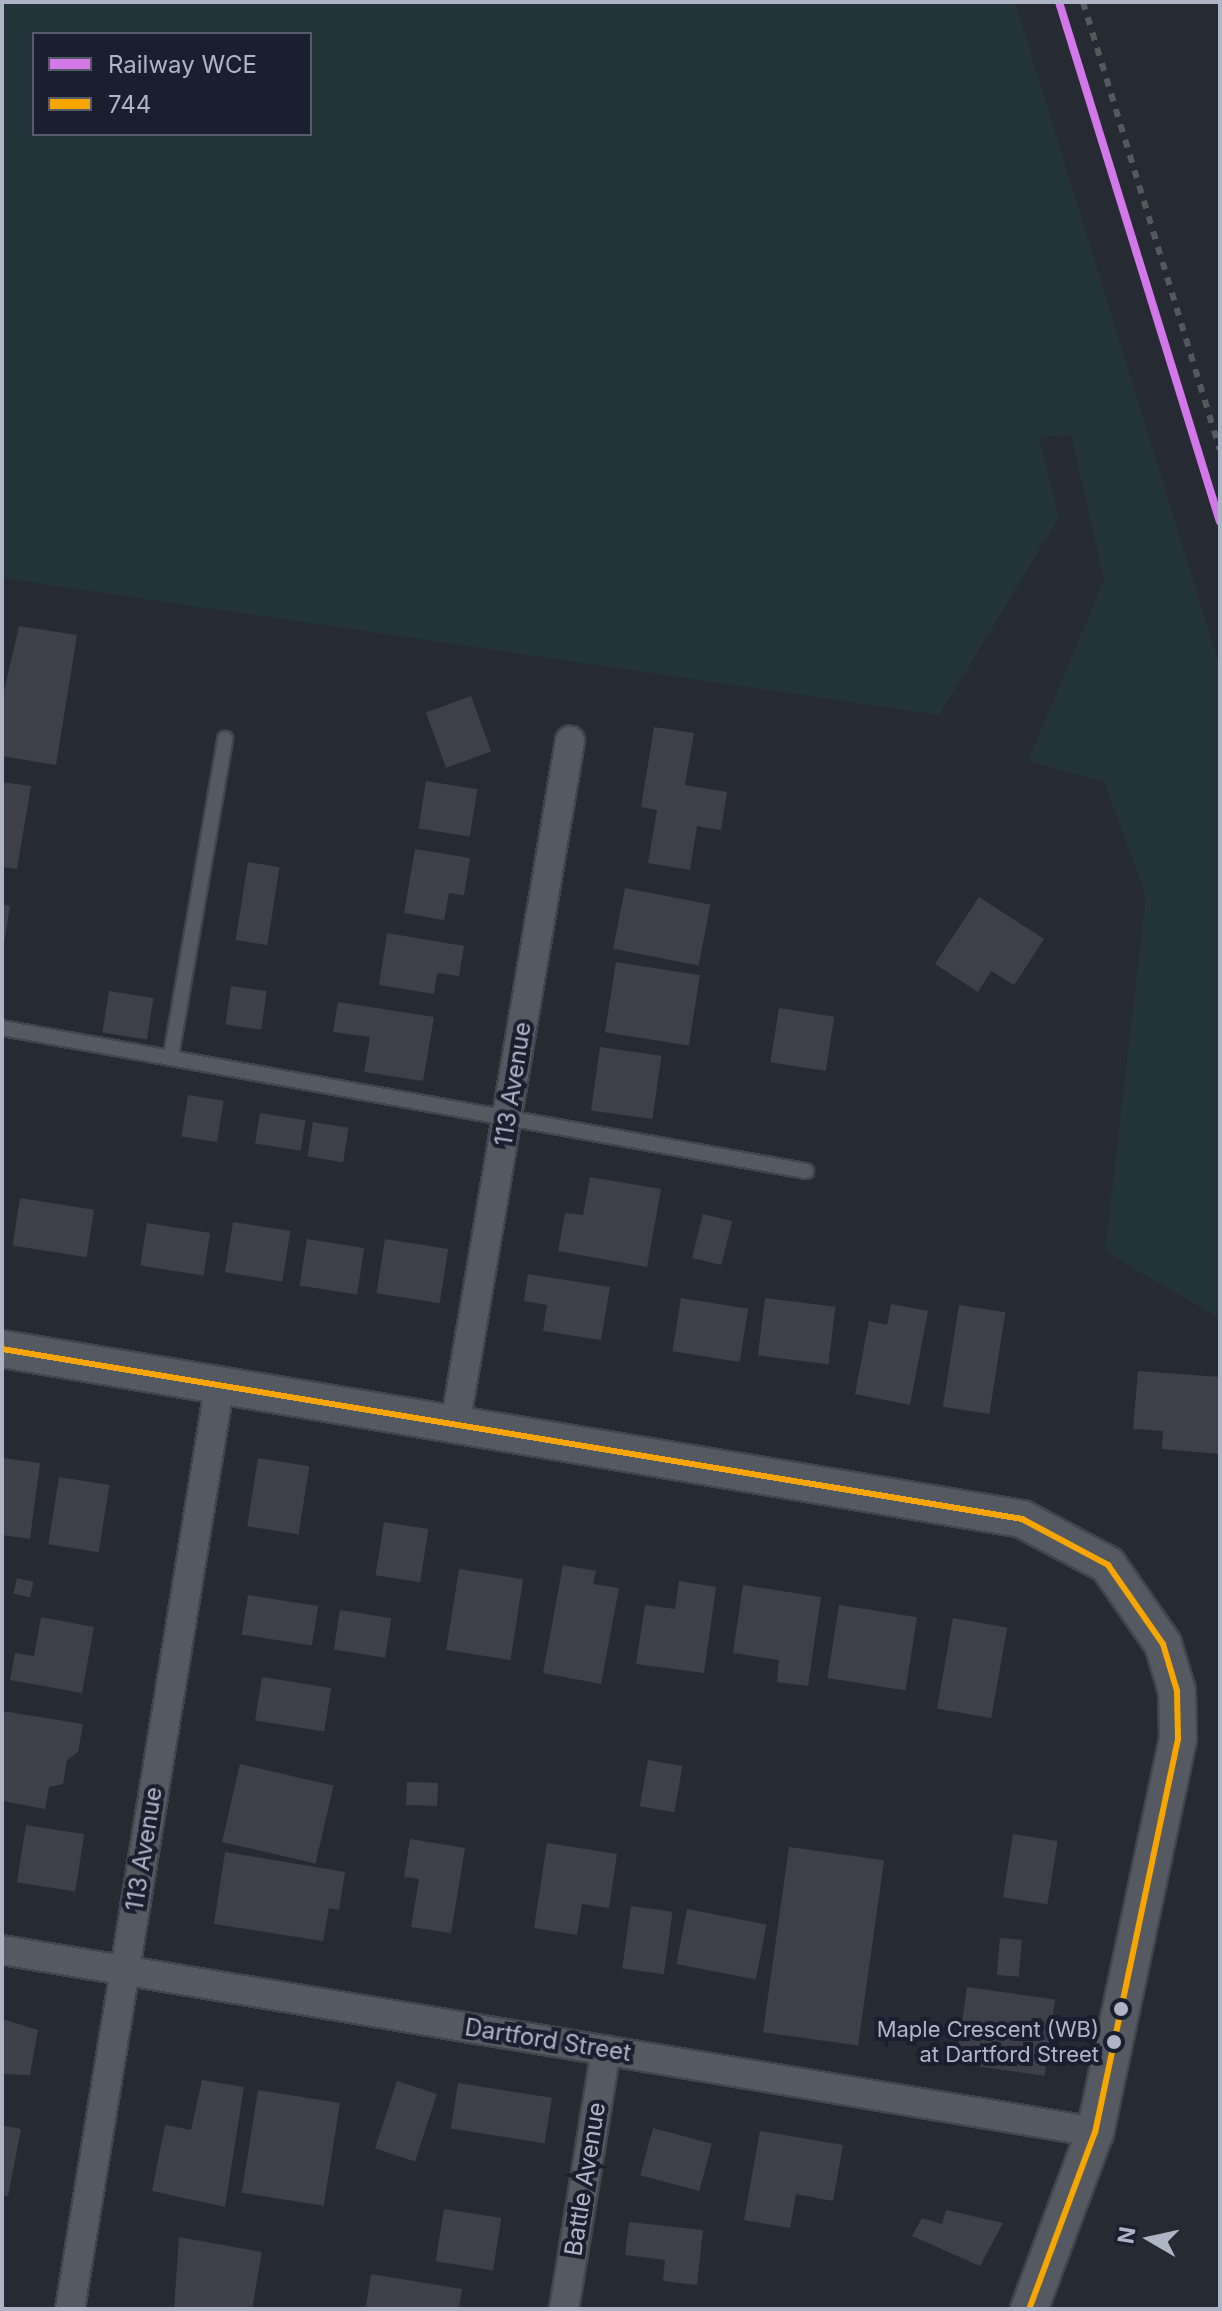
<!DOCTYPE html>
<html>
<head>
<meta charset="utf-8">
<style>
  body { margin:0 }
  #map { position:relative; width:1222px; height:2311px; overflow:hidden; background:#252a33; font-family:Inter,sans-serif }
  div>[style] { position:absolute }
  .green>* { inset:0; background:#223439 }
  .building>* { inset:0; background:#3d4049; transform-origin:0 0 }
  .roads { filter:drop-shadow(2px 0 #41454c) drop-shadow(-2px 0 #41454c) drop-shadow(0 2px #41454c) drop-shadow(0 -2px #41454c) }
  .service>* { height:14px; margin:-7px; padding:0 7px; transform-origin:7px; border-radius:7px; background:#555962 }
  .minor>* { height:28px; margin:-14px; padding:0 14px; transform-origin:14px; border-radius:14px; background:#555962 }
  .tertiary>* { height:36px; margin:-18px; padding:0 18px; transform-origin:18px; border-radius:18px; background:#555962 }
  .rail>* { height:6px; margin-top:-3px; transform-origin:0; background:repeating-linear-gradient(90deg,#54585f 0 8px,transparent 0 16px) }
  .bus-1>* { height:6px; margin:-3px; padding:0 3px; transform-origin:3px; border-radius:3px; background:#f7a600 }
  .rail-1>* { height:8px; margin:-4px; padding:0 4px; transform-origin:4px; border-radius:4px; background:#d278e8 }
  .dots>* { width:22px; height:22px; translate:-50% -50%; box-sizing:border-box; border:4px solid #191f2e; border-radius:50% }
  span { translate:-50% -50%; white-space:nowrap; text-align:center; line-height:1.15; -webkit-text-stroke:8px #191f2e; paint-order:stroke }
  .bus-label { font-size:22px; color:#aeb5c6 }
  .right { translate:-100% -50%; text-align:right }
  .street-label { font-size:24px; color:#aeb5c6 }
  .frame { position:absolute; inset:0; border:4px solid #aeb5c6; pointer-events:none }
  .legend { position:absolute; left:32px; top:32px; width:280px; height:104px; box-sizing:border-box; background:#191f2e; border:2px solid #555b6b; margin:0; padding:10px 14px; list-style:none; font-size:24px; color:#aeb5c6 }
  .legend li { display:flex; align-items:center; gap:16px; height:40px }
  .legend b { width:40px; border:2px solid #555b6b }
  .north { position:absolute; left:1110px; top:2199px; width:80px; height:80px; -webkit-text-stroke:6px #191f2e; paint-order:stroke; rotate:279deg; font-size:22px; font-weight:700; line-height:32px; text-align:center; color:#aeb5c6 }
  .north::after { content:''; display:block; margin:auto; width:28px; height:36px; background:#aeb5c6; clip-path:polygon(50% 0,100% 100%,50% 72%,0 100%) }
</style>
</head>
<body>
<div id="map">
  <div class="green">
    <i style="clip-path:polygon(evenodd,2px 2px,1015px 2px,1220px 667px,1220px 1319px,1105px 1251px,1146px 896px,1104px 782px,1028px 761px,1104px 580px,1071px 435px,1039px 437px,1059px 518px,939px 715px,2px 578px,2px 2px,34px 34px,310px 34px,310px 134px,34px 134px,34px 34px)"></i>
  </div>
  <div class="building">
    <i style="clip-path:polygon(19px 626px,77px 635px,56px 765px,2px 756px,2px 700px)"></i>
    <i style="left:471px;top:696px;width:59px;height:48px;rotate:70deg"></i>
    <i style="clip-path:polygon(654px 727px,694px 733px,685px 785px,727px 792px,721px 830px,697px 826px,690px 870px,648px 863px,657px 810px,641px 807px)"></i>
    <i style="left:426px;top:781px;width:52px;height:48px;rotate:9deg"></i>
    <i style="clip-path:polygon(2px 782px,31px 786px,17px 869px,2px 867px)"></i>
    <i style="clip-path:polygon(415px 849px,470px 858px,464px 895px,449px 893px,444px 920px,404px 913px)"></i>
    <i style="left:248px;top:862px;width:32px;height:79px;rotate:9deg"></i>
    <i style="left:625px;top:888px;width:87px;height:62px;rotate:11deg"></i>
    <i style="clip-path:polygon(979px 897px,1044px 939px,1014px 985px,991px 971px,978px 992px,935px 964px)"></i>
    <i style="clip-path:polygon(2px 904px,10px 906px,4px 944px,2px 944px)"></i>
    <i style="clip-path:polygon(387px 933px,464px 946px,459px 976px,437px 973px,434px 994px,379px 985px)"></i>
    <i style="left:616px;top:962px;width:85px;height:71px;rotate:9deg"></i>
    <i style="left:231px;top:986px;width:36px;height:39px;rotate:8deg"></i>
    <i style="left:109px;top:991px;width:45px;height:42px;rotate:9deg"></i>
    <i style="clip-path:polygon(338px 1002px,434px 1017px,423px 1081px,364px 1072px,370px 1037px,333px 1032px)"></i>
    <i style="left:779px;top:1008px;width:56px;height:55px;rotate:9deg"></i>
    <i style="left:600px;top:1047px;width:62px;height:64px;rotate:8deg"></i>
    <i style="left:188px;top:1095px;width:36px;height:42px;rotate:9deg"></i>
    <i style="left:260px;top:1113px;width:46px;height:31px;rotate:9deg"></i>
    <i style="left:313px;top:1122px;width:36px;height:35px;rotate:9deg"></i>
    <i style="clip-path:polygon(590px 1177px,661px 1189px,647px 1267px,558px 1251px,565px 1213px,583px 1215px)"></i>
    <i style="left:20px;top:1198px;width:75px;height:48px;rotate:9deg"></i>
    <i style="left:703px;top:1214px;width:30px;height:45px;rotate:14deg"></i>
    <i style="left:233px;top:1222px;width:58px;height:51px;rotate:9deg"></i>
    <i style="left:147px;top:1223px;width:64px;height:43px;rotate:9deg"></i>
    <i style="left:307px;top:1239px;width:58px;height:47px;rotate:9deg"></i>
    <i style="left:385px;top:1239px;width:64px;height:55px;rotate:9deg"></i>
    <i style="clip-path:polygon(528px 1274px,610px 1287px,601px 1340px,543px 1331px,547px 1305px,524px 1301px)"></i>
    <i style="left:681px;top:1298px;width:68px;height:54px;rotate:9deg"></i>
    <i style="left:765px;top:1298px;width:71px;height:58px;rotate:7deg"></i>
    <i style="clip-path:polygon(891px 1304px,928px 1311px,910px 1405px,855px 1394px,869px 1321px,887px 1325px)"></i>
    <i style="left:959px;top:1305px;width:47px;height:103px;rotate:9deg"></i>
    <i style="clip-path:polygon(1138px 1371px,1220px 1377px,1220px 1454px,1162px 1449px,1163px 1431px,1133px 1429px)"></i>
    <i style="clip-path:polygon(2px 1458px,40px 1463px,30px 1539px,2px 1535px)"></i>
    <i style="left:258px;top:1458px;width:52px;height:69px;rotate:9deg"></i>
    <i style="left:59px;top:1477px;width:51px;height:68px;rotate:9deg"></i>
    <i style="left:384px;top:1522px;width:45px;height:54px;rotate:9deg"></i>
    <i style="clip-path:polygon(563px 1565px,596px 1571px,593px 1584px,619px 1588px,601px 1684px,543px 1673px)"></i>
    <i style="left:459px;top:1569px;width:65px;height:82px;rotate:9deg"></i>
    <i style="left:17px;top:1578px;width:17px;height:16px;rotate:13deg"></i>
    <i style="clip-path:polygon(679px 1581px,716px 1587px,704px 1673px,636px 1664px,645px 1605px,675px 1609px)"></i>
    <i style="clip-path:polygon(743px 1585px,821px 1597px,808px 1686px,777px 1682px,779px 1660px,733px 1653px)"></i>
    <i style="left:248px;top:1595px;width:71px;height:40px;rotate:9deg"></i>
    <i style="left:839px;top:1605px;width:79px;height:74px;rotate:9deg"></i>
    <i style="left:340px;top:1610px;width:52px;height:40px;rotate:9deg"></i>
    <i style="clip-path:polygon(41px 1617px,94px 1627px,82px 1693px,10px 1680px,15px 1653px,34px 1656px)"></i>
    <i style="left:953px;top:1618px;width:55px;height:92px;rotate:10deg"></i>
    <i style="left:262px;top:1677px;width:70px;height:44px;rotate:9deg"></i>
    <i style="clip-path:polygon(2px 1711px,83px 1724px,78px 1752px,67px 1760px,63px 1784px,49px 1787px,45px 1809px,2px 1801px)"></i>
    <i style="left:648px;top:1760px;width:35px;height:47px;rotate:10deg"></i>
    <i style="left:240px;top:1764px;width:96px;height:80px;rotate:13deg"></i>
    <i style="left:407px;top:1782px;width:31px;height:23px;rotate:2deg"></i>
    <i style="left:26px;top:1825px;width:59px;height:58px;rotate:9deg"></i>
    <i style="left:1013px;top:1834px;width:45px;height:64px;rotate:9deg"></i>
    <i style="clip-path:polygon(410px 1839px,465px 1848px,451px 1933px,411px 1927px,419px 1879px,404px 1877px)"></i>
    <i style="clip-path:polygon(547px 1843px,617px 1854px,609px 1908px,582px 1904px,577px 1935px,534px 1928px)"></i>
    <i style="left:789px;top:1847px;width:96px;height:187px;rotate:8deg"></i>
    <i style="clip-path:polygon(225px 1852px,345px 1872px,339px 1910px,329px 1908px,323px 1941px,214px 1924px)"></i>
    <i style="left:631px;top:1906px;width:42px;height:63px;rotate:8deg"></i>
    <i style="left:687px;top:1909px;width:81px;height:56px;rotate:11deg"></i>
    <i style="left:1000px;top:1938px;width:22px;height:37px;rotate:5deg"></i>
    <i style="left:967px;top:1987px;width:89px;height:77px;rotate:8deg"></i>
    <i style="clip-path:polygon(2px 2019px,38px 2030px,30px 2075px,2px 2074px)"></i>
    <i style="clip-path:polygon(202px 2080px,244px 2087px,225px 2207px,152px 2191px,165px 2125px,191px 2130px)"></i>
    <i style="left:397px;top:2081px;width:42px;height:71px;rotate:18deg"></i>
    <i style="left:458px;top:2083px;width:95px;height:46px;rotate:9deg"></i>
    <i style="left:258px;top:2090px;width:83px;height:104px;rotate:9deg"></i>
    <i style="clip-path:polygon(2px 2125px,21px 2129px,8px 2196px,2px 2195px)"></i>
    <i style="left:653px;top:2128px;width:61px;height:49px;rotate:15deg"></i>
    <i style="clip-path:polygon(760px 2131px,843px 2145px,833px 2201px,796px 2194px,790px 2228px,744px 2220px)"></i>
    <i style="left:444px;top:2209px;width:58px;height:53px;rotate:9deg"></i>
    <i style="clip-path:polygon(946px 2210px,1003px 2223px,980px 2266px,912px 2236px,922px 2218px,942px 2224px)"></i>
    <i style="clip-path:polygon(629px 2222px,703px 2230px,697px 2285px,663px 2281px,665px 2260px,625px 2255px)"></i>
    <i style="clip-path:polygon(179px 2237px,262px 2252px,252px 2309px,174px 2309px)"></i>
    <i style="clip-path:polygon(371px 2274px,462px 2289px,459px 2309px,353px 2309px,366px 2306px)"></i>
  </div>
  <div class="roads">
    <div class="service">
      <i style="left:2px;top:1028px;width:817px;rotate:10.09deg"></i>
      <i style="left:171px;top:1056px;width:322px;rotate:-80.3deg"></i>
    </div>
    <div class="minor">
      <i style="left:455px;top:1426px;width:695px;rotate:-80.47deg"></i>
      <i style="left:2px;top:1950px;width:1108px;rotate:9.45deg"></i>
      <i style="left:70px;top:2309px;width:932px;rotate:-80.8deg"></i>
      <i style="left:564px;top:2309px;width:262px;rotate:-80.8deg"></i>
    </div>
    <div class="tertiary">
      <i style="left:2px;top:1349px;width:1034px;rotate:9.46deg"></i>
      <i style="left:1022px;top:1519px;width:98px;rotate:28.1deg"></i>
      <i style="left:1108px;top:1565px;width:96px;rotate:55.2deg"></i>
      <i style="left:1163px;top:1644px;width:49px;rotate:73.4deg"></i>
      <i style="left:1177px;top:1691px;width:48px;rotate:88.8deg"></i>
      <i style="left:1178px;top:1739px;width:402px;rotate:101.9deg"></i>
      <i style="left:1095px;top:2132px;width:189px;rotate:110.4deg"></i>
    </div>
  </div>
  <div class="rail">
    <i style="left:1083px;top:2px;width:468px;rotate:73deg"></i>
  </div>
  <div class="bus-1">
    <i style="left:2px;top:1349px;width:1034px;rotate:9.46deg"></i>
    <i style="left:1022px;top:1519px;width:98px;rotate:28.1deg"></i>
    <i style="left:1108px;top:1565px;width:96px;rotate:55.2deg"></i>
    <i style="left:1163px;top:1644px;width:49px;rotate:73.4deg"></i>
    <i style="left:1177px;top:1691px;width:48px;rotate:88.8deg"></i>
    <i style="left:1178px;top:1739px;width:402px;rotate:101.9deg"></i>
    <i style="left:1095px;top:2132px;width:189px;rotate:110.4deg"></i>
  </div>
  <div class="rail-1">
    <i style="left:1059px;top:2px;width:544px;rotate:72.8deg"></i>
  </div>
  <div class="dots">
    <i style="left:1121px;top:2009px;background:#aeb5c6"></i>
    <i style="left:1114px;top:2042px;background:#aeb5c6"></i>
  </div>
  <div class="bus-label">
    <span class="right" style="left:1099px;top:2042px">Maple Crescent (WB)<br>at Dartford Street</span>
  </div>
  <div class="street-label">
    <span style="left:513px;top:1084px;rotate:-81deg">113 Avenue</span>
    <span style="left:144px;top:1849px;rotate:-81deg">113 Avenue</span>
    <span style="left:548px;top:2040px;rotate:9deg">Dartford Street</span>
    <span style="left:585px;top:2179px;rotate:-81deg">Battle Avenue</span>
  </div>
  <div class="frame"></div>
  <ul class="legend">
  <li><b style="height:10px;background:#d278e8"></b>Railway WCE</li>
  <li><b style="height:10px;background:#f7a600"></b>744</li>
  </ul>
  <div class="north">N</div>
</div>
</body>
</html>
